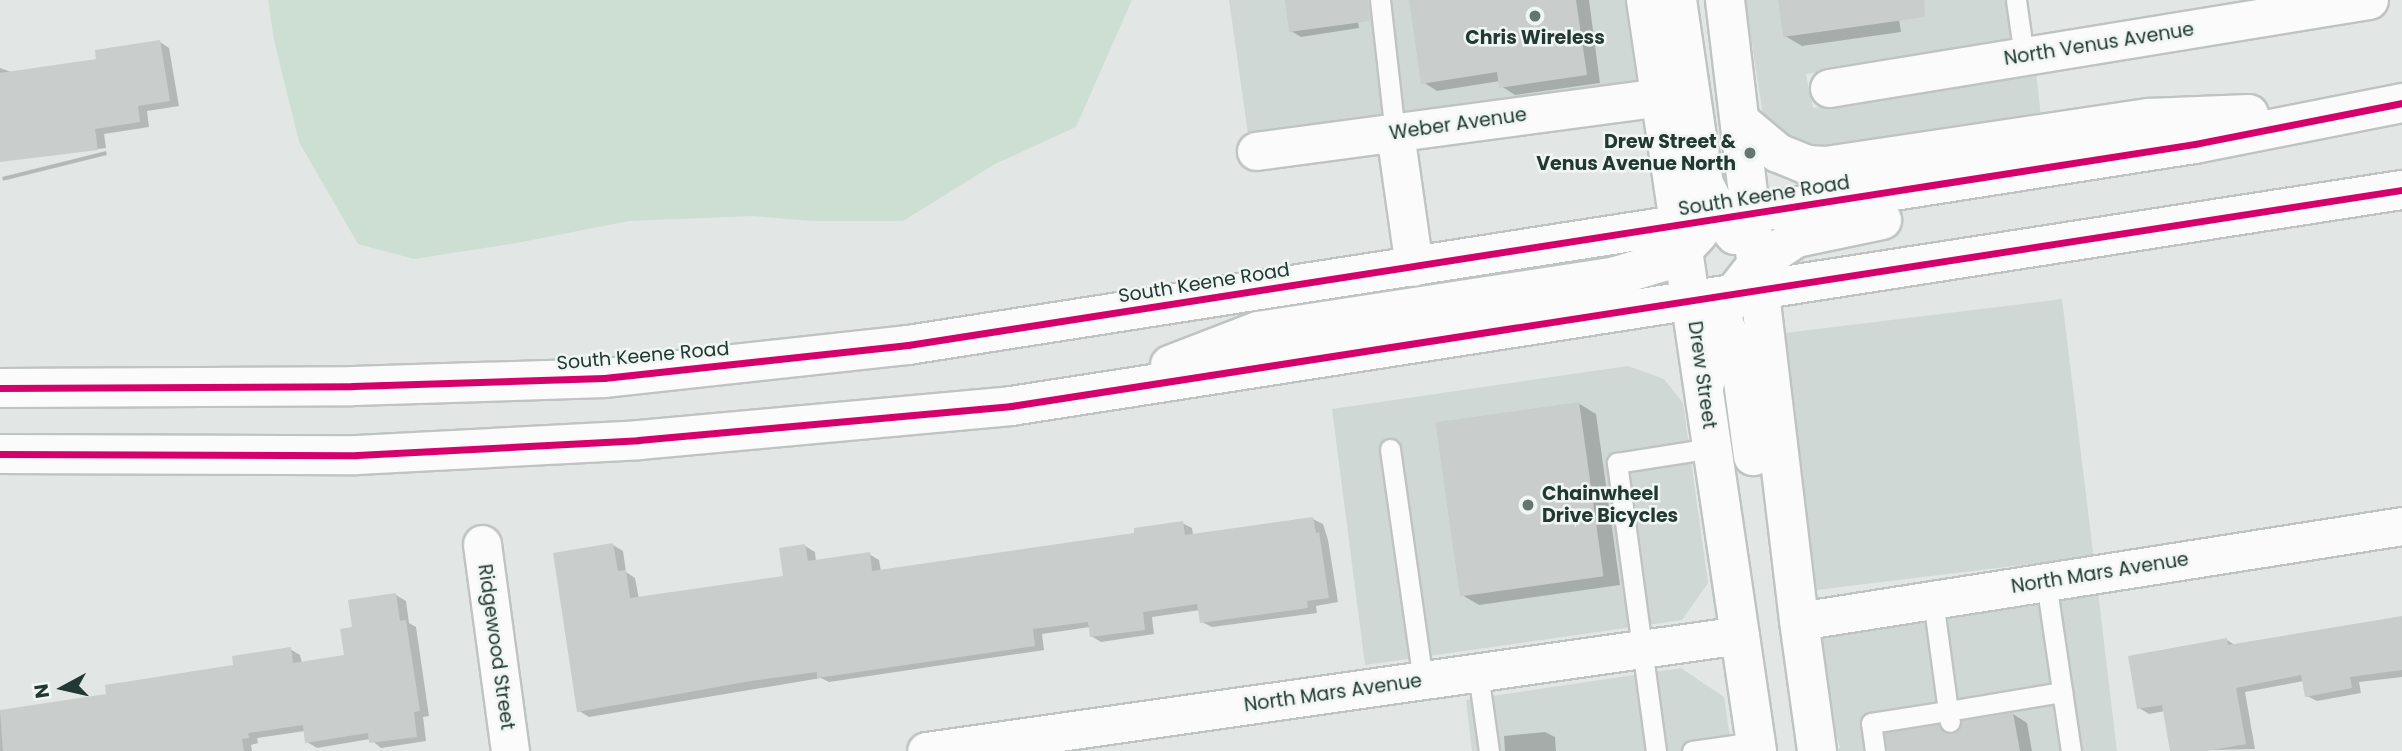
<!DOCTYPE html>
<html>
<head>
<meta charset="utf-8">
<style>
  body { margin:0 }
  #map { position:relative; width:2402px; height:751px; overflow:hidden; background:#e2e7e5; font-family:Poppins,sans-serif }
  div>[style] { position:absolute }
  .built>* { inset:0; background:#d0d8d5; transform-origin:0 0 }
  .green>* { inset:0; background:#ccdfd2 }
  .shadow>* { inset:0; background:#0003; transform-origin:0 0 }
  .building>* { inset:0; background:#c9cecc; transform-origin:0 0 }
  .roads { filter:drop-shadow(2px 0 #bfc4c2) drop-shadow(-2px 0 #bfc4c2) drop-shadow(0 2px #bfc4c2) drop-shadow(0 -2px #bfc4c2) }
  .lane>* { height:19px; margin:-9.5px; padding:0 9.5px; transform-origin:9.5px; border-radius:9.5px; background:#fbfbfb }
  .street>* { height:37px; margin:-18.5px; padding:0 18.5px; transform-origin:18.5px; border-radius:18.5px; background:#fbfbfb }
  .secondary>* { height:38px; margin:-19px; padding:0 19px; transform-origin:19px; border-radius:19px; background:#fbfbfb }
  .cycleway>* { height:7px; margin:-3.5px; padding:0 3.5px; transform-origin:3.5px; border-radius:3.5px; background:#d6006c }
  .dots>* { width:19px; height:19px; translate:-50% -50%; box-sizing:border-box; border:4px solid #f0f6f3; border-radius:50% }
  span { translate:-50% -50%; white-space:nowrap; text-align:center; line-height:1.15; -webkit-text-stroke:5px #f0f6f3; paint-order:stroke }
  .poi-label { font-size:19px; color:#223833; font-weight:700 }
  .right { translate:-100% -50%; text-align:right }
  .left { translate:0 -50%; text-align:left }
  .street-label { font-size:19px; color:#223833 }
  .north { position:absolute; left:28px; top:653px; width:70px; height:70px; -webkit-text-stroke:5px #f0f6f3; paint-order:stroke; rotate:262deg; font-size:19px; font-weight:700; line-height:28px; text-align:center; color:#223833 }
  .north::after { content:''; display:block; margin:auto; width:24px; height:32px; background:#223833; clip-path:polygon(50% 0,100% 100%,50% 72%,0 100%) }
</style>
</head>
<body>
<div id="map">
  <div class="built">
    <i style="clip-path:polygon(1229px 0,1625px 0,1637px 82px,1248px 134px)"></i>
    <i style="clip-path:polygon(1745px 0,2027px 0,2031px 36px,1806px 74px,1813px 108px,2036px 72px,2041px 116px,1826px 148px,1811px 147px,1790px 138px,1763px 115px)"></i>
    <i style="left:2062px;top:299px;width:259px;height:279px;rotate:83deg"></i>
    <i style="clip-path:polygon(1628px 366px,1664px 379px,1683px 403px,1708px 583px,1682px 620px,1365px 665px,1332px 409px)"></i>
    <i style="clip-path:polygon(2098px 592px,2117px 751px,1837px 751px,1840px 747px,1835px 732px,1821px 636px)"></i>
    <i style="clip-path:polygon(1681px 668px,1724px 697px,1732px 751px,1472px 751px,1466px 700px)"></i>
  </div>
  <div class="green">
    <i style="clip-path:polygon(268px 0,1132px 0,1076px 127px,995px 164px,903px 221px,812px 221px,753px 216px,629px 221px,522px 242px,414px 259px,358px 244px,299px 142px,274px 40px)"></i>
  </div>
  <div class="shadow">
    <i style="clip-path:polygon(1287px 0,1355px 0,1359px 28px,1301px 37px,1291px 31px)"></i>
    <i style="clip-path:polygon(1411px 0,1589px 0,1600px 83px,1515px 95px,1501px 86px,1500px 81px,1437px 91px,1423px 82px)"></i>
    <i style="clip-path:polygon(1779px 0,1896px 0,1901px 32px,1802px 46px,1785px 36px)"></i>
    <i style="clip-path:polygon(160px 42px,169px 48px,179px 106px,147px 111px,149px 127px,104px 134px,106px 148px,0 161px,0 68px,14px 73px,98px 61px)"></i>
    <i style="left:106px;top:151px;width:4px;height:107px;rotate:76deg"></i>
    <i style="clip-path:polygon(1578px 403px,1596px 414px,1620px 585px,1479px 605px,1462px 595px)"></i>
    <i style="clip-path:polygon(1313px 519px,1323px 524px,1328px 540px,1338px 602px,1316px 606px,1317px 613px,1212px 627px,1202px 622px,1200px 610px,1152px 617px,1154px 634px,1101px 642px,1091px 636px,1090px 627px,1042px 634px,1044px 650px,829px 682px,821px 678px,589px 717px,579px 711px,613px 545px,623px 551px,626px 572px,635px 578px,639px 599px,785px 577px,805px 546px,815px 552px,816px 562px,869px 554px,879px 560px,881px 572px,1136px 534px,1182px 523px,1192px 528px,1193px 535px)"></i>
    <i style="clip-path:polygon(396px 595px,406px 601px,409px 623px,416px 627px,429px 716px,423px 717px,426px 741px,381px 748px,370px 739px,317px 748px,307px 742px,305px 731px,257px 738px,258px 743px,251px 745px,252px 751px,0 751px,0 711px,108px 696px,235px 667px,290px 649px,300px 655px,302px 663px,346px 656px,354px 629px)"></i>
    <i style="clip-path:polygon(2402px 618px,2402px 677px,2359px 682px,2361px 693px,2317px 701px,2307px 696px,2304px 681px,2245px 692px,2255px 749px,2172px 751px,2165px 711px,2149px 714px,2139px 708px,2227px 640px,2235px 645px)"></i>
    <i style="clip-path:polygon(2013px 714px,2027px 723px,2032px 751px,1889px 751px,1938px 727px,1953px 735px)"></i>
    <i style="clip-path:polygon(1545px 732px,1555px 737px,1556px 751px,1505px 751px,1504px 736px)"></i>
  </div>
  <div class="building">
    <i style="clip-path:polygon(1285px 0,1368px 0,1370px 21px,1289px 32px)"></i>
    <i style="clip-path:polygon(1409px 0,1576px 0,1587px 75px,1499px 88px,1497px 72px,1421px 84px)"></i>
    <i style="clip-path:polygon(1778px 0,1924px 0,1925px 17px,1783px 37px)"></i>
    <i style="clip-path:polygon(160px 40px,170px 101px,138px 106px,140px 122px,95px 129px,98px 150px,0 162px,0 73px,96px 59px,95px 50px)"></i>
    <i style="left:1579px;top:402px;width:176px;height:145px;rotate:82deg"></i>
    <i style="clip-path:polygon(1313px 517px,1316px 533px,1319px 532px,1329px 598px,1307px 601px,1308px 608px,1200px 623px,1197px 604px,1143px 612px,1145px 630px,1090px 637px,1088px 622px,1033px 629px,1035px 646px,817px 678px,817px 672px,751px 681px,577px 712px,553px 553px,613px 543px,618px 571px,626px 570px,630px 598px,783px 576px,779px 548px,805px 544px,808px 561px,870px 552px,872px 571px,1134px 533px,1134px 528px,1183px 521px,1185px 535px)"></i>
    <i style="clip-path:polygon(396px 593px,400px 621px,406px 620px,420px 711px,414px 712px,417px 737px,369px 743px,368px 733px,305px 743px,303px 725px,248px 733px,249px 738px,242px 739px,244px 751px,3px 751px,0 710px,106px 694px,105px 685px,233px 665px,232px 656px,291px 647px,293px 663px,344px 655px,340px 629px,352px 627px,348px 600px)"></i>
    <i style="clip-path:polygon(2402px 616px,2402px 670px,2350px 677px,2352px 688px,2305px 697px,2301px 675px,2236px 688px,2246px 744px,2207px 751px,2170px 751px,2162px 705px,2137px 709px,2128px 656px,2227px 638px,2228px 645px)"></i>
    <i style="clip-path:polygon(2013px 713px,2020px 751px,1887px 751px,1885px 733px,1938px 725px,1945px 733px,1952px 734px,1958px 731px,1962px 721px)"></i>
  </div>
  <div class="roads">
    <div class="lane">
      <i style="left:1380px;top:0;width:134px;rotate:83.6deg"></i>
      <i style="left:2016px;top:0;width:57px;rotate:81.9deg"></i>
      <i style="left:1390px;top:449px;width:233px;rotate:81.9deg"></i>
      <i style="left:2046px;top:582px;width:171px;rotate:81.6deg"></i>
      <i style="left:1933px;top:600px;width:112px;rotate:82.3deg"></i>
      <i style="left:1948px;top:711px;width:116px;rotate:-9.5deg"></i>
      <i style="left:1478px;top:673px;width:79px;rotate:82deg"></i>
      <i style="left:1656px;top:751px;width:291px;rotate:-97.7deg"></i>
      <i style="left:1617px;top:463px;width:96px;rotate:-9deg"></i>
      <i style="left:1692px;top:751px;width:64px;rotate:-8.1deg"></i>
      <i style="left:1875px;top:751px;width:28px;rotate:-98deg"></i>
      <i style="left:1871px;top:723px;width:78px;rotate:-8.9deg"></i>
      <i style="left:1948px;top:711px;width:11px;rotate:80deg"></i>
    </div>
    <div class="street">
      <i style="left:1829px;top:88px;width:547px;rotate:-9.26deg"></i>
      <i style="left:1395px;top:133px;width:135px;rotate:81.9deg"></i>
      <i style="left:1256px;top:151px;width:408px;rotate:-7.6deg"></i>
      <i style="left:482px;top:544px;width:209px;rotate:82.3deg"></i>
      <i style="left:1799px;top:621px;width:610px;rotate:-8.95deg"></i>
      <i style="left:926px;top:751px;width:822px;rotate:-8.11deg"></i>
    </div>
    <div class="secondary">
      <i style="left:1646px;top:0;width:759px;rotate:81.59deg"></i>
      <i style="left:1677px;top:0;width:186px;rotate:81.7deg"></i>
      <i style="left:1704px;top:184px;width:38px;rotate:63deg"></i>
      <i style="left:1721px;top:218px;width:22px;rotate:51deg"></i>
      <i style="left:1725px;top:0;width:625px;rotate:83.2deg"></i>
      <i style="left:1799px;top:621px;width:131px;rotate:82.1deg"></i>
      <i style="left:1741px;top:122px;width:48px;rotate:40deg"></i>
      <i style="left:1778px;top:153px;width:31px;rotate:22deg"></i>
      <i style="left:1807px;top:165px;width:19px;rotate:3deg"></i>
      <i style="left:1826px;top:166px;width:327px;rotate:-8.5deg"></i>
      <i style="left:2149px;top:118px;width:100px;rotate:-2.3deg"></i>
      <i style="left:1719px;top:311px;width:59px;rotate:68.2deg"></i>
      <i style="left:1741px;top:366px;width:91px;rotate:82.4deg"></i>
      <i style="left:1170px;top:365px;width:94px;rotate:-21.1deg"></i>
      <i style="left:1258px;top:331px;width:362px;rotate:-8.7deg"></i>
      <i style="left:1616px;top:276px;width:49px;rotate:-16.6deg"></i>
      <i style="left:1663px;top:262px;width:23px;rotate:-31deg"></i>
      <i style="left:1683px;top:250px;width:23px;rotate:-47deg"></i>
      <i style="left:1704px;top:387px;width:73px;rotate:-75.8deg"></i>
      <i style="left:1722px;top:316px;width:27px;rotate:-62deg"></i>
      <i style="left:1735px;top:292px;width:36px;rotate:-52deg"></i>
      <i style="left:1757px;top:264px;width:47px;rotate:-33.7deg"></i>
      <i style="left:1796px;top:238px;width:88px;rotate:-11.8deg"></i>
      <i style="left:0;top:388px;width:353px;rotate:-0.3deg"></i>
      <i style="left:353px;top:386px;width:251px;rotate:-1.8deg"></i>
      <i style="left:604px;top:378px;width:306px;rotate:-6.2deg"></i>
      <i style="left:908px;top:345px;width:1303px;rotate:-8.88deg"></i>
      <i style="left:2195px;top:144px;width:211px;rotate:-11.2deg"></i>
      <i style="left:0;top:454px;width:357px;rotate:0.2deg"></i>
      <i style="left:357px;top:455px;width:282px;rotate:-3deg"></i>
      <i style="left:639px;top:440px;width:374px;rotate:-5.2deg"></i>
      <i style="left:1011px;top:406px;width:1408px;rotate:-8.83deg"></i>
    </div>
  </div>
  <div class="cycleway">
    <i style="left:0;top:388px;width:353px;rotate:-0.3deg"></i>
    <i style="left:353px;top:386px;width:251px;rotate:-1.8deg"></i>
    <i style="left:604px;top:378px;width:306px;rotate:-6.2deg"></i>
    <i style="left:908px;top:345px;width:1303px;rotate:-8.88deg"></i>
    <i style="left:2195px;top:144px;width:211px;rotate:-11.2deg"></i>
    <i style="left:0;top:454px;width:357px;rotate:0.2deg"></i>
    <i style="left:357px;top:455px;width:282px;rotate:-3deg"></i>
    <i style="left:639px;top:440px;width:374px;rotate:-5.2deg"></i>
    <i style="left:1011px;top:406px;width:1408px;rotate:-8.83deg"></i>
  </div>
  <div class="dots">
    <i style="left:1535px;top:16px;background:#657571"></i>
    <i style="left:1750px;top:153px;background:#657571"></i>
    <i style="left:1528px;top:505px;background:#657571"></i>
  </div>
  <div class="poi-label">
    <span style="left:1535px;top:38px">Chris Wireless</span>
    <span class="right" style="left:1736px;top:153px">Drew Street &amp;<br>Venus Avenue North</span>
    <span class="left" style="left:1542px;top:505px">Chainwheel<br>Drive Bicycles</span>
  </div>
  <div class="street-label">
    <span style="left:2099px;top:44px;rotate:-9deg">North Venus Avenue</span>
    <span style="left:1458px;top:124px;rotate:-8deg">Weber Avenue</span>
    <span style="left:1764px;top:196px;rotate:-9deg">South Keene Road</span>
    <span style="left:1204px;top:283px;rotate:-9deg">South Keene Road</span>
    <span style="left:643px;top:356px;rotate:-5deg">South Keene Road</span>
    <span style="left:1702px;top:375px;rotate:82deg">Drew Street</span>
    <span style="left:2100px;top:573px;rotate:-9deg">North Mars Avenue</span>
    <span style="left:496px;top:647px;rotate:82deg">Ridgewood Street</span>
    <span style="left:1333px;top:693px;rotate:-8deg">North Mars Avenue</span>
  </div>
  <div class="north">N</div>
</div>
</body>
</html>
